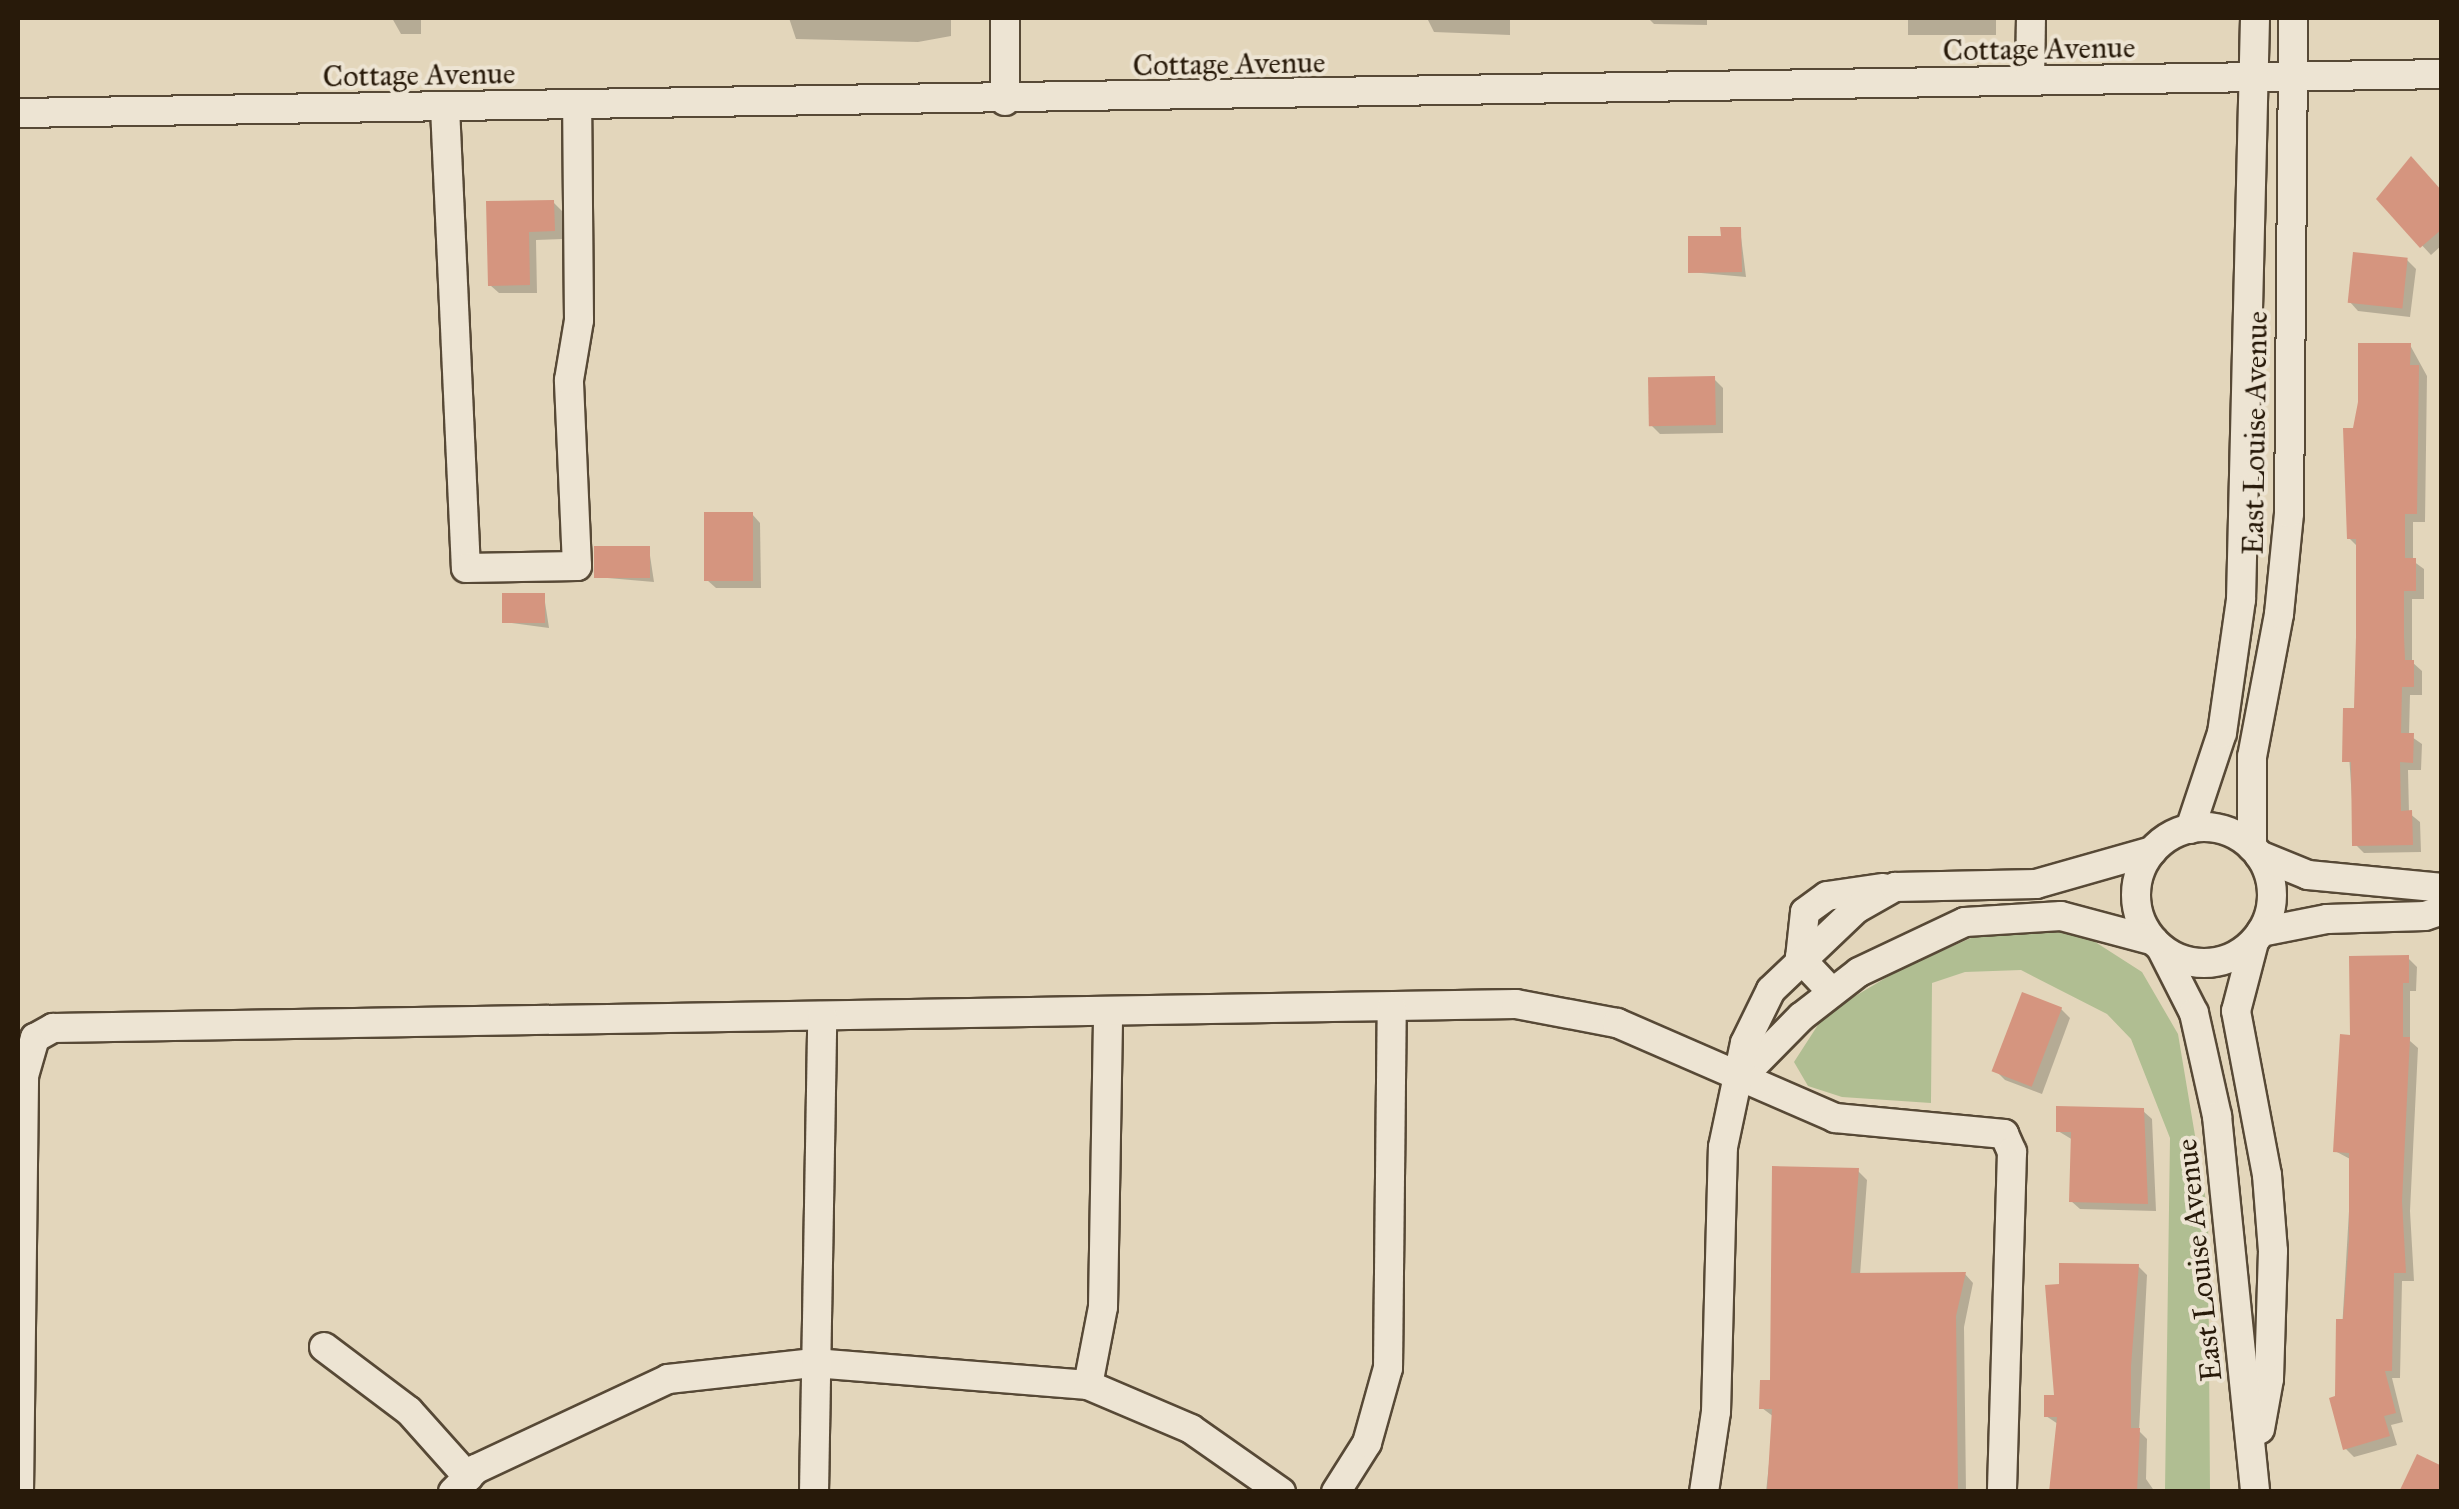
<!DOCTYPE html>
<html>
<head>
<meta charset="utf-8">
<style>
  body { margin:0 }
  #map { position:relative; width:2459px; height:1509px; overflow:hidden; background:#e3d6bb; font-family:"IM FELL Great Primer",serif }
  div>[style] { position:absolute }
  .green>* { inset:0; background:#b0be92 }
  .shadow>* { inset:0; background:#0003; transform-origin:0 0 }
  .building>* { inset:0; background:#d5957f; transform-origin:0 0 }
  .roads { filter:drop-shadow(2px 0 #574936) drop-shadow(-2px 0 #574936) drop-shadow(0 2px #574936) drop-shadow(0 -2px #574936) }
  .minor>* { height:28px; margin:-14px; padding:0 14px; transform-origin:14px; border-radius:14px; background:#ede4d3 }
  .minor>.ring { margin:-14px; padding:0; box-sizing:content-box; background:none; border:28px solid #ede4d3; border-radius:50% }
  span { translate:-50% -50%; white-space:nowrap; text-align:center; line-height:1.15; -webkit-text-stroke:8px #ede4d3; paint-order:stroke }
  .street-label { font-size:30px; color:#281a0a }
  .frame { position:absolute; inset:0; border:20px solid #281a0a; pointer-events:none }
</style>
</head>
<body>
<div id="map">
  <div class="green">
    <i style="clip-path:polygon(2054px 928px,2089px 938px,2142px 972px,2178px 1034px,2208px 1213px,2210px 1491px,2165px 1491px,2170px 1138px,2131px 1039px,2107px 1014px,2021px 970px,1965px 972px,1932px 983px,1931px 1103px,1842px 1097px,1808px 1086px,1794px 1062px,1825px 1014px,1899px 970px,1989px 930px)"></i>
  </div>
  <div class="shadow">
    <i style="clip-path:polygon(392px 18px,421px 18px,421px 34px,401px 34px)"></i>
    <i style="clip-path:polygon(789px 18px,985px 18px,985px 19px,951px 20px,951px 36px,918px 42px,796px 39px)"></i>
    <i style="clip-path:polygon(1427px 18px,1510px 18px,1510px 35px,1434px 32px)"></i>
    <i style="clip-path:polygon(1648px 18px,1707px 18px,1707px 25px,1654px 24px)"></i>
    <i style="left:1908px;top:18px;width:88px;height:17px"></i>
    <i style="clip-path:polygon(2411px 160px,2442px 193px,2442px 245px,2431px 255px,2379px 199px)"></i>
    <i style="clip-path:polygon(553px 202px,562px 211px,563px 239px,536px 240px,537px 293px,499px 293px,490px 285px,489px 204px)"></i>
    <i style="clip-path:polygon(1740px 229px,1746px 277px,1690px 272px,1723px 238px)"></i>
    <i style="clip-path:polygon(2407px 260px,2416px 269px,2410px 317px,2358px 311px,2350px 302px)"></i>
    <i style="clip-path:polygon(2410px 345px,2427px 376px,2425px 522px,2413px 522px,2413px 561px,2424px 569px,2424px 599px,2412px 599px,2412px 662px,2422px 671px,2422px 695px,2410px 695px,2409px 735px,2422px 744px,2421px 770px,2408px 770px,2409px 813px,2420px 822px,2421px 852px,2364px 853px,2355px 844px,2346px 710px,2357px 711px,2358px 547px,2349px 538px,2355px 430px)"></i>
    <i style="clip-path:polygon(1714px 379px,1723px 388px,1723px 433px,1660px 434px,1651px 425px)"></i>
    <i style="clip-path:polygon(752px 514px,760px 523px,761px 588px,716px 588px,707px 580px)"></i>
    <i style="clip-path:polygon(649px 549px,654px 582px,596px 577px)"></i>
    <i style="clip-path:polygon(544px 596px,549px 628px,505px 622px)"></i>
    <i style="clip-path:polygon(2408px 958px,2417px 967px,2416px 991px,2410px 991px,2410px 1041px,2418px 1048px,2410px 1211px,2414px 1281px,2402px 1281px,2400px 1378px,2392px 1378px,2403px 1422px,2391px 1425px,2397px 1445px,2354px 1457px,2345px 1448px,2338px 1398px,2352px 1160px,2335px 1151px,2352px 1037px)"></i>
    <i style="clip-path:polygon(2061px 1009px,2070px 1018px,2042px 1094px,2005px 1080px,1996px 1071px)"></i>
    <i style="clip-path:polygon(2143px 1111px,2152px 1119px,2156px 1211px,2080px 1209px,2071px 1201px,2073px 1140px,2058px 1131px)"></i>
    <i style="clip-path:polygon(1858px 1171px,1867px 1180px,1860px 1275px,1965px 1274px,1973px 1283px,1964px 1327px,1966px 1492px,1766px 1492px,1774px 1417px,1762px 1408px)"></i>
    <i style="clip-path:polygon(2138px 1266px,2147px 1275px,2139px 1431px,2147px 1439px,2146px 1479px,2155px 1492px,2053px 1492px,2058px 1424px,2046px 1416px)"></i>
  </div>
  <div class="building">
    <i style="clip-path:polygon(2411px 156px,2442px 191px,2442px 229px,2420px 248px,2376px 199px)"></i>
    <i style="clip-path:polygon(554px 200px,555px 231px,529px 232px,530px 285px,488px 286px,486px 201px)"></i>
    <i style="clip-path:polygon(1720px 227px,1741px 227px,1742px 272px,1688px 273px,1688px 236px,1721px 236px)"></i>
    <i style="left:2353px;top:252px;width:55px;height:51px;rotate:6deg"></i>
    <i style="clip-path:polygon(2358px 343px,2411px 343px,2410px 365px,2419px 365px,2417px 514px,2405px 514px,2405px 558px,2416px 558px,2416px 591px,2404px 591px,2404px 637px,2405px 660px,2414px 660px,2414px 687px,2402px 687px,2401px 733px,2414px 733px,2413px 763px,2400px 762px,2401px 811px,2412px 810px,2413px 845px,2352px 846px,2351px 762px,2342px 762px,2343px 708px,2354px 708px,2356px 637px,2356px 539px,2347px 539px,2343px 428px,2353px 428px,2358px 402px)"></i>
    <i style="left:1715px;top:376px;width:49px;height:67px;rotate:89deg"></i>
    <i style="left:704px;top:512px;width:49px;height:69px"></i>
    <i style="left:594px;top:546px;width:56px;height:32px"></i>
    <i style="left:545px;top:593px;width:30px;height:43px;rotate:90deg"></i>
    <i style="clip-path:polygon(2409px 955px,2409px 983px,2403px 983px,2403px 1037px,2410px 1037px,2402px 1201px,2406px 1273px,2394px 1273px,2392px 1371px,2385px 1371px,2396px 1413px,2384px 1416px,2390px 1436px,2343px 1450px,2329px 1398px,2335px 1396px,2336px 1319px,2343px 1319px,2349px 1240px,2349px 1153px,2333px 1152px,2340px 1034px,2350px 1035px,2349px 956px)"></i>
    <i style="left:2022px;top:992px;width:43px;height:85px;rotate:21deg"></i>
    <i style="clip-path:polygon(2056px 1106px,2144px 1108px,2148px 1204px,2069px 1202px,2071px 1132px,2056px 1132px)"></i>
    <i style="clip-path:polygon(1772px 1166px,1859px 1168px,1851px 1273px,1966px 1272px,1956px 1316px,1958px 1492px,1767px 1492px,1772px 1409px,1759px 1409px,1760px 1380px,1770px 1380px)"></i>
    <i style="clip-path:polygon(2059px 1263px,2139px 1264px,2131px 1366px,2131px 1428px,2140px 1428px,2137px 1492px,2049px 1492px,2057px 1417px,2044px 1417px,2044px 1395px,2054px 1395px,2045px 1285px,2059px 1284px)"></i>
    <i style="clip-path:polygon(2417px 1454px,2442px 1466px,2442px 1492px,2399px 1492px)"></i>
  </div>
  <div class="roads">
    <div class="minor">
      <i style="left:1005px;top:18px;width:83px;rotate:90deg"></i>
      <i style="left:2030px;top:80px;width:62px;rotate:-89.1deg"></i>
      <i style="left:445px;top:107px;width:461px;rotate:87.4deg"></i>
      <i style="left:466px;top:568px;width:111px;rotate:-1deg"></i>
      <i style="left:577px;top:566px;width:186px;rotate:-92.5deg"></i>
      <i style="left:569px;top:380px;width:61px;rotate:-80.5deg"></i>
      <i style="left:579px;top:320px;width:214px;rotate:-90.5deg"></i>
      <i style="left:18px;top:113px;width:2424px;rotate:-0.92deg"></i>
      <i class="ring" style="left:2136px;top:827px;width:108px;height:108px"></i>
      <i style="left:2190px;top:829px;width:101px;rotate:-71.6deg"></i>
      <i style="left:2222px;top:733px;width:134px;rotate:-81.9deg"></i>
      <i style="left:2241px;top:600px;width:582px;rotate:-88.62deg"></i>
      <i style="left:2252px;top:847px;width:90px;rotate:-90deg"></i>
      <i style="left:2252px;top:757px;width:146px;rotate:-79.3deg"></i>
      <i style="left:2279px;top:614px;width:101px;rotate:-84.3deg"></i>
      <i style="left:2289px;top:513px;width:495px;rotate:-89.5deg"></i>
      <i style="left:2259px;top:855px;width:53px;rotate:22.2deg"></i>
      <i style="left:2308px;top:875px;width:135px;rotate:5.5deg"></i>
      <i style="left:2261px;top:932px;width:67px;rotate:-11.1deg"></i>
      <i style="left:2327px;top:919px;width:98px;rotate:-1.8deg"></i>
      <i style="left:2425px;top:916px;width:18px;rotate:-19deg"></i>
      <i style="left:2254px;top:942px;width:71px;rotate:104.6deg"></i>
      <i style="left:2236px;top:1011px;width:167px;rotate:79.3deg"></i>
      <i style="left:2267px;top:1175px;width:76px;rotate:85.5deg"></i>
      <i style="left:2273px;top:1251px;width:128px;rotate:91.8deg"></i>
      <i style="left:2269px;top:1379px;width:51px;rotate:100.2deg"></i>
      <i style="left:2161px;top:948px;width:73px;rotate:63.1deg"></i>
      <i style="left:2194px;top:1013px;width:106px;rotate:77.4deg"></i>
      <i style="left:2217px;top:1116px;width:378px;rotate:84.2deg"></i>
      <i style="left:1832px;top:992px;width:47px;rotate:-133.3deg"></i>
      <i style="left:1800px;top:958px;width:46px;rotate:-83.8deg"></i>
      <i style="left:1805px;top:912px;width:27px;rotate:-36deg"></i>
      <i style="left:1827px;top:896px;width:57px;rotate:-8.1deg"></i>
      <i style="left:1742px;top:1077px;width:84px;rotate:-45.5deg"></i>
      <i style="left:1801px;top:1017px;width:73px;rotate:-37.8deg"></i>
      <i style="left:1859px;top:972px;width:117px;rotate:-25.3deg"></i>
      <i style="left:1965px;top:922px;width:96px;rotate:-3.6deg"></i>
      <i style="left:2061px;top:916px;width:96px;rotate:15deg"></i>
      <i style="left:324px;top:1347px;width:106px;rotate:37deg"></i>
      <i style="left:409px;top:1411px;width:89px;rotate:48.2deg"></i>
      <i style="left:1088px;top:1385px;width:79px;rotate:-79.1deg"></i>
      <i style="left:1103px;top:1307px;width:295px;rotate:-89deg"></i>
      <i style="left:19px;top:1492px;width:416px;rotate:-89.3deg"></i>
      <i style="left:24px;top:1076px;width:40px;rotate:-74deg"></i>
      <i style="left:35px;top:1038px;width:21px;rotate:-29deg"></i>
      <i style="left:53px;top:1028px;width:1463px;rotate:-0.94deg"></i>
      <i style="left:1516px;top:1004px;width:103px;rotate:10.7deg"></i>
      <i style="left:1617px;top:1023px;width:238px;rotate:23.5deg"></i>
      <i style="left:1835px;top:1118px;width:170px;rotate:5.4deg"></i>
      <i style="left:2004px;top:1134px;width:20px;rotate:66deg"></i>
      <i style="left:2012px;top:1152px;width:340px;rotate:91.7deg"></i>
      <i style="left:453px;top:1492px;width:33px;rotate:-45deg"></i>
      <i style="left:476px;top:1469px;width:212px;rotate:-25.1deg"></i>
      <i style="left:668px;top:1379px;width:147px;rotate:-6.3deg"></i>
      <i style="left:814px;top:1363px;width:275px;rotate:4.6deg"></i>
      <i style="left:1088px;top:1385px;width:112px;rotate:23.1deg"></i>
      <i style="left:1191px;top:1429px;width:110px;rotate:35deg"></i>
      <i style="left:814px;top:1492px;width:476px;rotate:-89deg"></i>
      <i style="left:1336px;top:1492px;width:58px;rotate:-57.7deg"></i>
      <i style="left:1367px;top:1443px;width:78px;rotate:-74.4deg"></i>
      <i style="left:1388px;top:1368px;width:360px;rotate:-89.4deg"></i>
      <i style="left:1704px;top:1492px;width:81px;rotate:-81.5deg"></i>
      <i style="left:1716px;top:1412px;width:265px;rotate:-88.5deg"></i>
      <i style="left:1723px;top:1147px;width:106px;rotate:-78.1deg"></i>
      <i style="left:1745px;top:1043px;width:59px;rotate:-63.9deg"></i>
      <i style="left:1771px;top:990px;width:117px;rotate:-43.6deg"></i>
      <i style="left:1856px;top:909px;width:45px;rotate:-29.4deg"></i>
      <i style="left:1895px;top:887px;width:141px;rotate:-1.2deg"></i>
      <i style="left:2036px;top:884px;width:121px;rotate:-15.9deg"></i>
    </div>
  </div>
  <div class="street-label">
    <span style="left:2039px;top:49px;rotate:-1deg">Cottage Avenue</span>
    <span style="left:1229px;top:64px;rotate:-1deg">Cottage Avenue</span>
    <span style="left:419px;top:75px;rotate:-1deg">Cottage Avenue</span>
    <span style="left:2255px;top:433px;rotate:-89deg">East Louise Avenue</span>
    <span style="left:2199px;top:1260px;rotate:-96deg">East Louise Avenue</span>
  </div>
  <div class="frame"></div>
</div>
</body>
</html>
